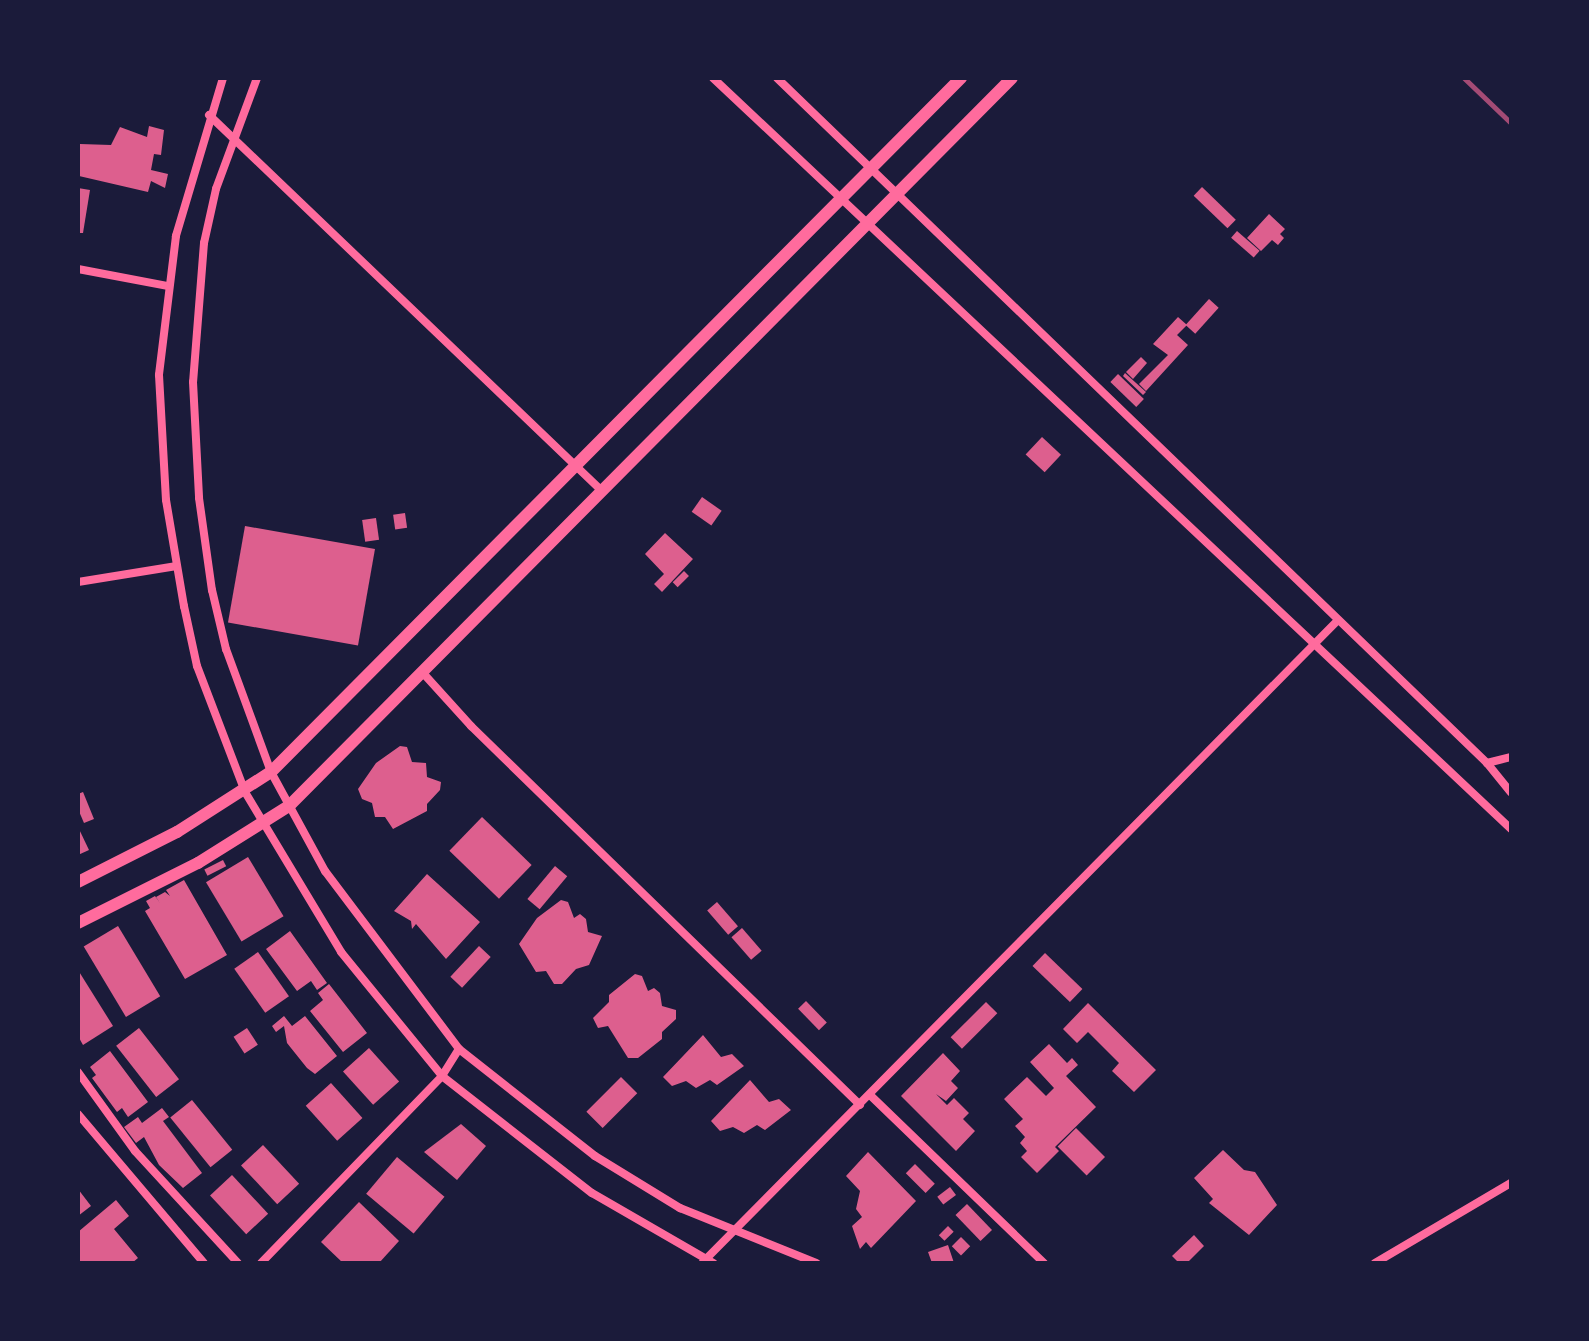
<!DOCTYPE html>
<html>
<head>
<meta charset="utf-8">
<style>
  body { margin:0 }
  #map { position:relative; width:1589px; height:1341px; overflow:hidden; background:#1b1b3a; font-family:Quicksand,sans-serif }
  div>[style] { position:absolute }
  .building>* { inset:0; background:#dd5f8e; transform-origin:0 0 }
  .minor>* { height:8px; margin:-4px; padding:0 4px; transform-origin:4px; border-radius:4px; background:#ff6b9d }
  .tertiary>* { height:12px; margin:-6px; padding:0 6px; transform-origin:6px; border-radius:6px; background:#ff6b9d }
  .rail>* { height:5px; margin:-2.5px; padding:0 2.5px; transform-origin:2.5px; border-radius:2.5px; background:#a44b75 }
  span { translate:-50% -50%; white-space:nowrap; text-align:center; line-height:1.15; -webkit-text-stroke:8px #1b1b3a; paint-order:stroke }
  .frame { position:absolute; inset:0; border:80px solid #1b1b3a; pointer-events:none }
</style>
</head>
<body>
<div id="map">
  <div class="building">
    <i style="clip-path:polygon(149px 126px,164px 130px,161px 155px,154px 154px,151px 170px,168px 174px,165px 188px,151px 181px,148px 192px,79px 176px,80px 144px,111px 145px,120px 127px,147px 137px)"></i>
    <i style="left:1202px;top:187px;width:47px;height:12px;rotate:44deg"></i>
    <i style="clip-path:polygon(78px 188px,90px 190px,83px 233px,78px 233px)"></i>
    <i style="clip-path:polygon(1269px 214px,1285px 229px,1280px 234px,1284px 238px,1278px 245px,1272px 240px,1261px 251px,1247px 238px)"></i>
    <i style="left:1237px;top:231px;width:30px;height:9px;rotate:41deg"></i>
    <i style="left:1209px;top:299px;width:13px;height:35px;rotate:42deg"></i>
    <i style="clip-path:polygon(1178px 317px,1187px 325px,1177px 335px,1188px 345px,1146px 391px,1139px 384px,1168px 355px,1153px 344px)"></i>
    <i style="clip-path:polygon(1141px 357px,1147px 363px,1133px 379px,1126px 372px)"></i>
    <i style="clip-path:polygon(1125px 373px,1146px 392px,1143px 395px,1123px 376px)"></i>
    <i style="left:1118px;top:374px;width:36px;height:11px;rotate:44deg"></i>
    <i style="left:1042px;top:437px;width:26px;height:24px;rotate:43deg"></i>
    <i style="left:702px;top:497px;width:24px;height:18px;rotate:35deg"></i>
    <i style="left:405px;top:513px;width:15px;height:12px;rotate:82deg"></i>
    <i style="left:376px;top:518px;width:22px;height:14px;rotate:82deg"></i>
    <i style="left:245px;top:526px;width:132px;height:98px;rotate:10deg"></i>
    <i style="clip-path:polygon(665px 533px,693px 559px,662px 592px,654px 584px,664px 574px,645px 554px)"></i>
    <i style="left:684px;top:571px;width:7px;height:16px;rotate:45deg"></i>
    <i style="clip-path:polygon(400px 746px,407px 747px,412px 762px,426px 763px,427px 777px,441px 782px,440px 790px,427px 804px,427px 811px,393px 829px,385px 817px,375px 817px,372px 803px,362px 799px,358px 789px,376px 763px)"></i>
    <i style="clip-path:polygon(83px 792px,94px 819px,84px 823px,78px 809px,78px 794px)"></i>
    <i style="left:482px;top:817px;width:69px;height:47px;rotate:44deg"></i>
    <i style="clip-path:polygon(78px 827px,89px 850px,78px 855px)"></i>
    <i style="left:248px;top:857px;width:69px;height:49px;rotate:59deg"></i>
    <i style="left:223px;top:860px;width:7px;height:21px;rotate:63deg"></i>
    <i style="left:555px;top:866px;width:16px;height:43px;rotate:40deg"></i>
    <i style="clip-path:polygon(427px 874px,480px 922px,446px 959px,416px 924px,412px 929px,411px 921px,394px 911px)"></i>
    <i style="clip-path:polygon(184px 880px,227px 955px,185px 979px,145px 911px,150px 908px,146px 901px,155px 896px,160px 903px,156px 897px,165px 892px,170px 896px,166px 890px)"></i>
    <i style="clip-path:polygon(561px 900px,568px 902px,574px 918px,580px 914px,586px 919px,588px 932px,602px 936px,589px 965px,576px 969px,562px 984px,554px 984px,546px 971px,536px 972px,519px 944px,537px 918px)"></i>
    <i style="left:717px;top:902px;width:32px;height:13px;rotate:49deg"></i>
    <i style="left:118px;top:926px;width:82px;height:40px;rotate:59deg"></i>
    <i style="left:742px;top:928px;width:30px;height:14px;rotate:49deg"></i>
    <i style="clip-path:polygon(290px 931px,327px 983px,317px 990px,311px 981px,297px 991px,266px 949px)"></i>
    <i style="left:479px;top:946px;width:16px;height:42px;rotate:43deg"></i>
    <i style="left:258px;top:952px;width:54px;height:29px;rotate:55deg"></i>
    <i style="left:1045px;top:953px;width:52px;height:18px;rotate:44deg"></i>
    <i style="clip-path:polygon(78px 970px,113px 1026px,83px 1045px,78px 1036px)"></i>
    <i style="clip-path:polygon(635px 974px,642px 976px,648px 991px,654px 988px,660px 993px,662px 1006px,676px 1010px,676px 1019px,662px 1032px,662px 1039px,638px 1058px,628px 1058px,608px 1026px,598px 1028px,593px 1018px,609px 1002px,609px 995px)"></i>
    <i style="clip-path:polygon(329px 984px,367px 1033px,343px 1052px,310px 1011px,323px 1000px,318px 993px)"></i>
    <i style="left:806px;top:1001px;width:30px;height:11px;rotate:46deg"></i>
    <i style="left:986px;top:1002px;width:16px;height:50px;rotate:45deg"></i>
    <i style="clip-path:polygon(1088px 1003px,1156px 1070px,1134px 1092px,1112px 1071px,1119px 1063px,1088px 1032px,1077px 1043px,1063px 1029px)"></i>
    <i style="clip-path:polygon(284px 1016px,292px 1026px,305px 1016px,337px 1056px,315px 1074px,307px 1068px,287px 1043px,284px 1026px,276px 1032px,272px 1026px)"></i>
    <i style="left:139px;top:1028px;width:65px;height:29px;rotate:52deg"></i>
    <i style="left:247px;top:1028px;width:20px;height:16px;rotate:57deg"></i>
    <i style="clip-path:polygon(703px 1035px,721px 1057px,732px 1054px,744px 1066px,717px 1085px,710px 1080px,696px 1088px,686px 1081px,672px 1086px,663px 1077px)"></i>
    <i style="clip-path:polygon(1049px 1044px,1067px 1063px,1072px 1058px,1078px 1065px,1066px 1076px,1096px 1107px,1055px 1147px,1059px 1151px,1037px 1173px,1021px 1157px,1027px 1151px,1020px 1143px,1025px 1137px,1015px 1126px,1023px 1119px,1004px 1099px,1027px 1077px,1046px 1096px,1054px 1088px,1030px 1062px)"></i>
    <i style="left:369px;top:1048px;width:45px;height:35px;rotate:48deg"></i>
    <i style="clip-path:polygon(110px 1051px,148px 1102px,128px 1117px,122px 1108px,117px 1112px,92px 1078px,96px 1075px,90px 1067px)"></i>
    <i style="clip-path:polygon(943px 1053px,960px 1071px,951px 1081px,958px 1088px,946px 1101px,936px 1094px,947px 1105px,954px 1098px,969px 1113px,963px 1119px,975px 1131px,956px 1151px,901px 1096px)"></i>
    <i style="left:621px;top:1077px;width:23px;height:49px;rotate:45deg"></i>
    <i style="clip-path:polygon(750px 1080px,769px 1102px,779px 1099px,791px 1110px,765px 1130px,757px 1125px,744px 1133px,733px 1127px,720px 1131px,711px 1121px)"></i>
    <i style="left:331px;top:1083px;width:47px;height:34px;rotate:48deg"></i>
    <i style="left:192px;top:1100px;width:64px;height:28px;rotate:51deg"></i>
    <i style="clip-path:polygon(162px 1108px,169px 1117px,163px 1121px,202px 1173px,183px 1188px,159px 1165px,144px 1137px,136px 1143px,124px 1127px,138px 1117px,142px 1123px)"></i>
    <i style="clip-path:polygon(461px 1124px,486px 1146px,457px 1180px,424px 1152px)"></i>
    <i style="left:1076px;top:1128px;width:41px;height:26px;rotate:45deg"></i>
    <i style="left:263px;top:1145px;width:53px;height:30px;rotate:47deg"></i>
    <i style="clip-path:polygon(1223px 1150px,1244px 1170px,1255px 1172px,1277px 1205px,1249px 1235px,1209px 1203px,1213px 1199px,1194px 1178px)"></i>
    <i style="clip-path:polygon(868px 1152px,916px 1201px,871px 1248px,866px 1242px,860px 1249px,852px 1226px,862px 1217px,856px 1209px,860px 1191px,846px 1176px)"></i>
    <i style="left:397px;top:1157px;width:62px;height:48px;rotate:40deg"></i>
    <i style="left:915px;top:1164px;width:28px;height:13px;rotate:45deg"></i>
    <i style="left:232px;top:1175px;width:53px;height:30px;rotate:47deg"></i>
    <i style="left:950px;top:1187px;width:10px;height:16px;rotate:53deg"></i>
    <i style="clip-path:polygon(78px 1189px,91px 1206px,78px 1216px)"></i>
    <i style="clip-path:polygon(116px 1200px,129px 1216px,114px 1229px,138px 1258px,132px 1263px,78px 1263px,78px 1232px)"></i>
    <i style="clip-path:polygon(359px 1202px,399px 1241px,379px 1263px,343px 1263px,321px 1242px)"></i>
    <i style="left:967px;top:1204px;width:36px;height:16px;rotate:46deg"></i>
    <i style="left:948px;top:1226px;width:8px;height:13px;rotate:45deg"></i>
    <i style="clip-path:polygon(1194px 1235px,1204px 1246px,1187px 1263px,1179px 1263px,1172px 1256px)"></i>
    <i style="left:961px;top:1237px;width:13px;height:13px;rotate:45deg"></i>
    <i style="clip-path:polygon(948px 1245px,954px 1263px,932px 1263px,928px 1252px)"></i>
  </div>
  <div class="minor">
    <i style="left:223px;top:78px;width:165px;rotate:106.6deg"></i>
    <i style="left:176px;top:236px;width:140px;rotate:97deg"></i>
    <i style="left:159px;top:375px;width:125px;rotate:86.8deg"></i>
    <i style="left:166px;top:500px;width:108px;rotate:80.4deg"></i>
    <i style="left:184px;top:606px;width:61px;rotate:77.8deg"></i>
    <i style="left:197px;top:666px;width:135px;rotate:69.1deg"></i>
    <i style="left:245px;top:792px;width:187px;rotate:59deg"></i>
    <i style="left:341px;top:952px;width:160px;rotate:50.8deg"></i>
    <i style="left:442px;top:1076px;width:190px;rotate:38deg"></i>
    <i style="left:592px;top:1193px;width:140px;rotate:30deg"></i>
    <i style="left:257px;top:78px;width:118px;rotate:110.3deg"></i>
    <i style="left:216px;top:189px;width:55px;rotate:102.5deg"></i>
    <i style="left:204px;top:243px;width:139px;rotate:94.5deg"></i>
    <i style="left:193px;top:382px;width:116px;rotate:87deg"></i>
    <i style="left:199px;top:498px;width:93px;rotate:82deg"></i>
    <i style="left:212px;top:590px;width:61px;rotate:76.7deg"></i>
    <i style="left:226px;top:649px;width:131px;rotate:69.9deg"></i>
    <i style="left:271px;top:772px;width:113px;rotate:61.4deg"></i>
    <i style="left:325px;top:871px;width:223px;rotate:53deg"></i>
    <i style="left:459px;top:1049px;width:173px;rotate:38.2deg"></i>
    <i style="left:595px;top:1156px;width:100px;rotate:31.5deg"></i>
    <i style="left:680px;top:1208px;width:147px;rotate:22deg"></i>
    <i style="left:713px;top:78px;width:1096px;rotate:43.26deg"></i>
    <i style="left:777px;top:78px;width:987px;rotate:43.97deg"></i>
    <i style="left:1487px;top:763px;width:38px;rotate:51deg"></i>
    <i style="left:209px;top:115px;width:544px;rotate:43.73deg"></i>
    <i style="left:78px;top:269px;width:92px;rotate:10.7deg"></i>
    <i style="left:78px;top:582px;width:100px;rotate:-9.2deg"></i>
    <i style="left:423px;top:673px;width:72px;rotate:47.8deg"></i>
    <i style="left:471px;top:726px;width:543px;rotate:44.25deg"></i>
    <i style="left:1487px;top:763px;width:25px;rotate:-14deg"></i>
    <i style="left:78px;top:1072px;width:97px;rotate:54.2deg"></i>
    <i style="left:135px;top:1151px;width:152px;rotate:47.4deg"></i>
    <i style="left:870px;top:1095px;width:242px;rotate:44deg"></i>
    <i style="left:78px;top:1114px;width:195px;rotate:49.8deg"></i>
    <i style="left:703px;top:1262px;width:902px;rotate:-45.31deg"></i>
    <i style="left:261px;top:1263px;width:260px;rotate:-45.9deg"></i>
    <i style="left:442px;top:1076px;width:32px;rotate:-58deg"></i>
    <i style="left:1375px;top:1263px;width:158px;rotate:-30.5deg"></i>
  </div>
  <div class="tertiary">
    <i style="left:78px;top:882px;width:111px;rotate:-26.8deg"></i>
    <i style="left:177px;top:832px;width:112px;rotate:-32.6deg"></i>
    <i style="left:271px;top:772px;width:979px;rotate:-45.17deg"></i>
    <i style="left:78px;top:923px;width:134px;rotate:-26.6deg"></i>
    <i style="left:198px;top:863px;width:107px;rotate:-32.1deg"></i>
    <i style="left:289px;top:806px;width:1026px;rotate:-45.2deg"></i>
  </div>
  <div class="rail">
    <i style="left:1464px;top:78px;width:65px;rotate:43.8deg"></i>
  </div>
  <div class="frame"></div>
</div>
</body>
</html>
